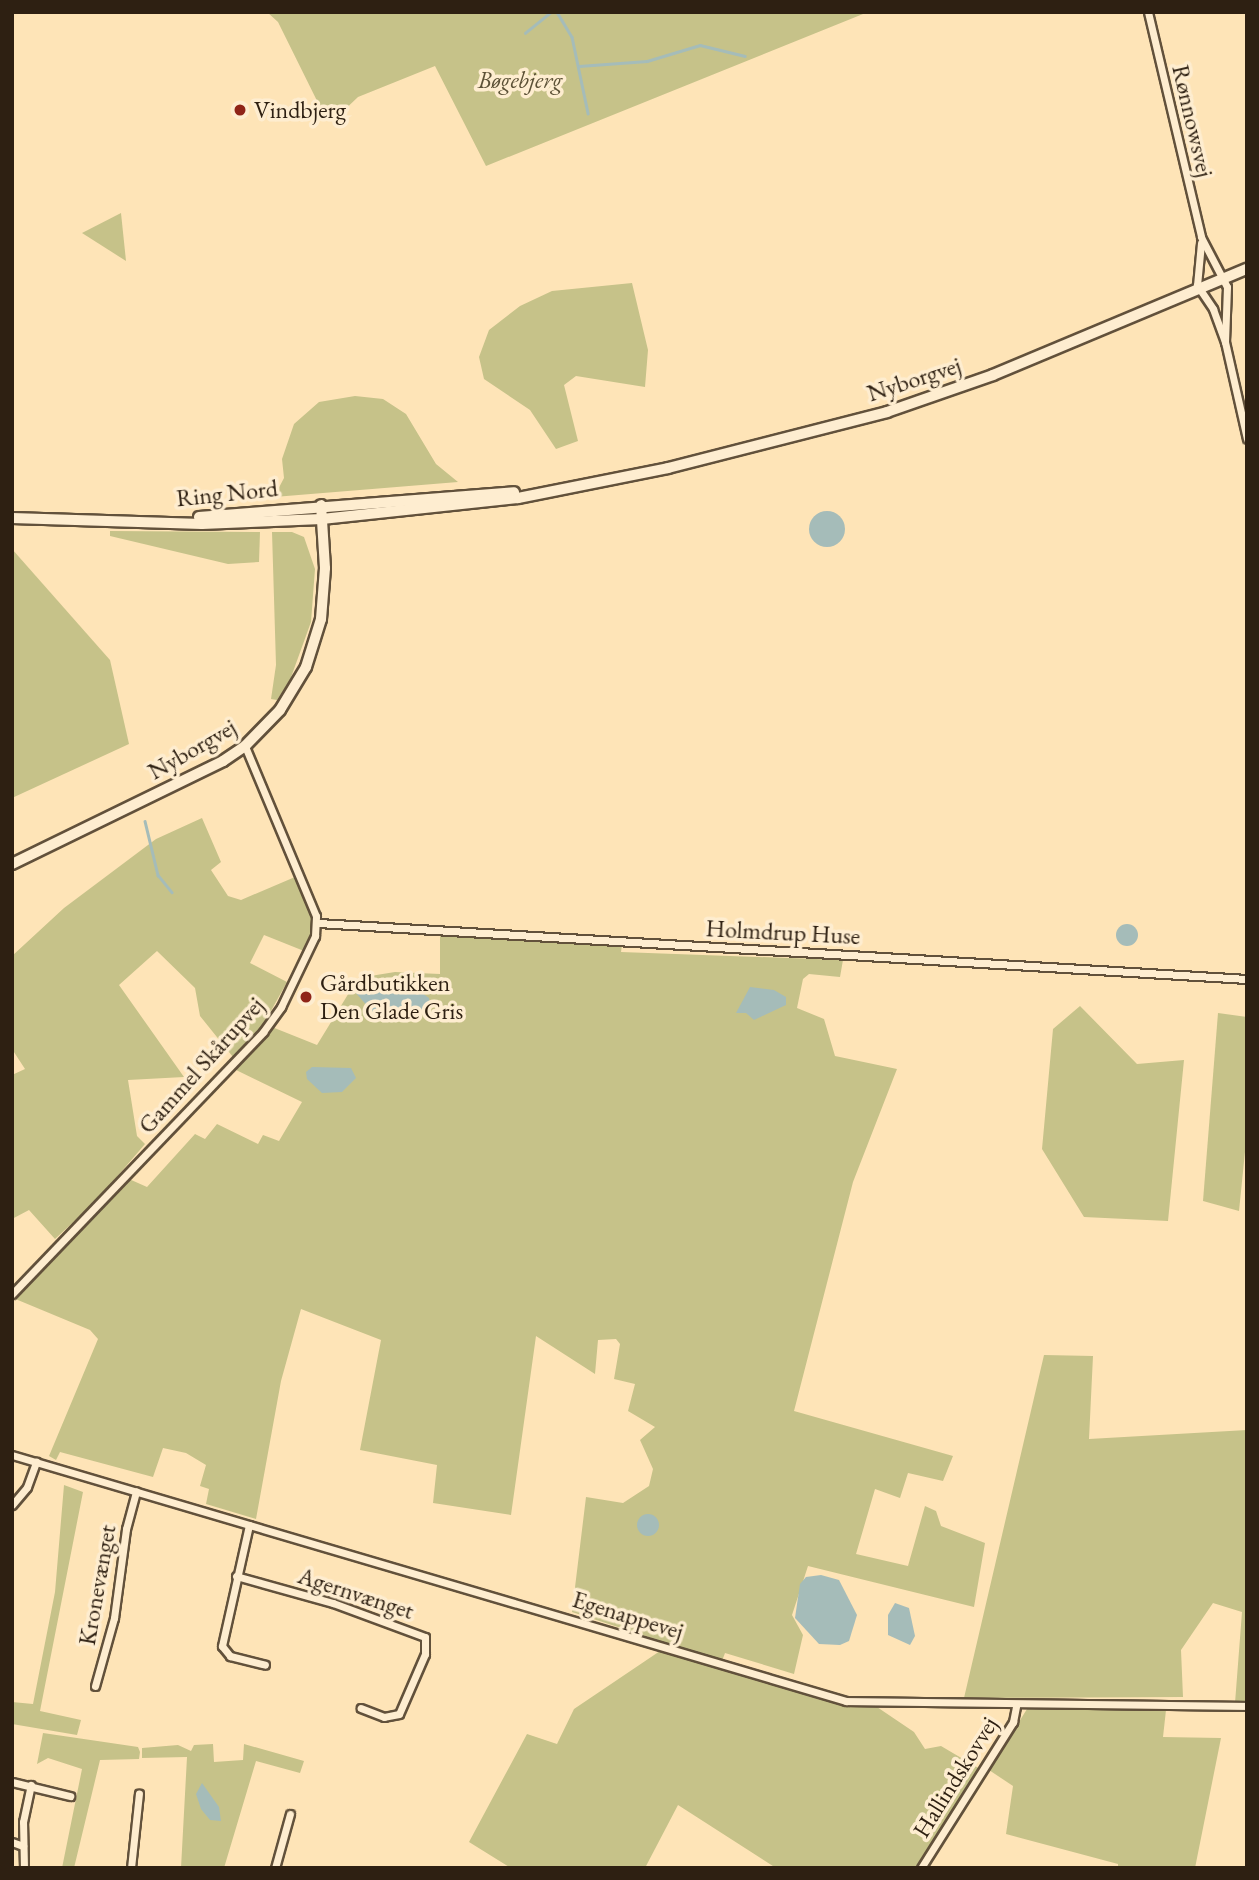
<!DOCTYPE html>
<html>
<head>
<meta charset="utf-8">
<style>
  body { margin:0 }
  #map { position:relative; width:1259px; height:1880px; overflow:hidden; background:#fee4b7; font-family:"EB Garamond",serif }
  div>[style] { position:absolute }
  .green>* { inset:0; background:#c6c289 }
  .water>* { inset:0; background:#a5bcb9 }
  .round { border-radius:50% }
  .stream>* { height:2.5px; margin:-1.25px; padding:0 1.25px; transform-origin:1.25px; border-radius:1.25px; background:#a5bcb9 }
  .roads { filter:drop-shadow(2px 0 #62513b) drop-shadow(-2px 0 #62513b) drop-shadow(0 2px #62513b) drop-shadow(0 -2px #62513b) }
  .street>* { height:7px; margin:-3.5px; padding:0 3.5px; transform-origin:3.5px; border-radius:3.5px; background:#feedd0 }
  .secondary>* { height:10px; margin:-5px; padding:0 5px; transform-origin:5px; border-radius:5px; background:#feedd0 }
  .dots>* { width:19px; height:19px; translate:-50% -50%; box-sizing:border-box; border:4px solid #feedd0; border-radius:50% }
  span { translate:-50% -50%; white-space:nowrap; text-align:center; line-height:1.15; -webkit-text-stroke:7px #feedd0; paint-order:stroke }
  .park-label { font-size:24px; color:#5c5136; font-style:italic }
  .poi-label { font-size:24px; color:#2e2012 }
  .left { translate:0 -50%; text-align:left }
  .street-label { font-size:24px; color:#2e2012 }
  .frame { position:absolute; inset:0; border:14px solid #2e2012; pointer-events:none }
</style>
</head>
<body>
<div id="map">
  <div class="green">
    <i style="clip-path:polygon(267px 12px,868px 12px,486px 166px,435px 66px,358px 97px,337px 117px,327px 121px,278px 22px)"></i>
    <i style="clip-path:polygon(121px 213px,126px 261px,82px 233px)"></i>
    <i style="clip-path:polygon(632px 283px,648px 350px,645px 387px,576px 376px,564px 385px,578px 441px,556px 449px,530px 410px,484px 379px,479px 357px,489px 330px,520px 306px,552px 291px)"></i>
    <i style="clip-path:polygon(355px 396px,383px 399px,406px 414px,436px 464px,458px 482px,274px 497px,284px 478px,282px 459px,294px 424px,319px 402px)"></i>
    <i style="clip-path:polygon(110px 531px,260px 532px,259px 562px,228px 564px,110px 536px)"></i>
    <i style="clip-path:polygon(272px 532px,292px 532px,304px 537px,315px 569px,311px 622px,290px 680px,277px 700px,271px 699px,276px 665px)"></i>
    <i style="clip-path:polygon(12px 549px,110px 660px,129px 744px,12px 798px)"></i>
    <i style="clip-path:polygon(202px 818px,221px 862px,211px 870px,228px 896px,241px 900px,295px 877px,315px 919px,313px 933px,304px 951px,264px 935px,250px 963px,287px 982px,262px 1027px,233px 1057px,200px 1016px,195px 988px,157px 951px,119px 985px,184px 1077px,128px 1080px,137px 1136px,145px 1144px,97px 1200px,55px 1239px,29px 1210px,12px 1219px,12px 1075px,25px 1069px,12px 1049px,12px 956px,64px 908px,156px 839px)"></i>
    <i style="clip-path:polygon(440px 934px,622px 945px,621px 952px,843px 960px,840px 977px,809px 974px,803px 979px,797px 1008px,824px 1019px,835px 1056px,897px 1069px,853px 1182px,794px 1411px,953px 1456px,943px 1481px,908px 1473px,900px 1498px,875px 1489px,856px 1554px,908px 1566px,925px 1506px,936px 1511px,941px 1526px,985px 1543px,974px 1607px,808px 1566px,792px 1615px,803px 1635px,794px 1674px,725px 1653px,722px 1661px,572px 1612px,586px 1497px,623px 1503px,649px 1486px,653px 1469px,640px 1440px,655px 1427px,628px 1411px,635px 1384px,614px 1379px,620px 1344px,616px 1339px,598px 1340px,595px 1374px,536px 1336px,511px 1515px,433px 1503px,437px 1465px,360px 1450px,381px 1340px,301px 1309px,281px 1381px,256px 1519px,206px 1504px,209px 1489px,200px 1486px,206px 1465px,186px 1453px,163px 1448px,153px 1477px,60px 1452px,56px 1460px,49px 1456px,98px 1339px,90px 1330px,13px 1298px,129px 1179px,147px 1187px,195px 1134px,205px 1139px,217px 1124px,258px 1144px,263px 1135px,279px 1141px,302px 1102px,234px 1069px,272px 1027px,317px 1045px,358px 978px,395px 972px,440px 974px)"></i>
    <i style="clip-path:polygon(1080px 1006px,1137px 1064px,1184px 1060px,1168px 1221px,1084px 1217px,1042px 1149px,1053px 1029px)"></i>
    <i style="clip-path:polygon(1218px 1013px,1247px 1017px,1247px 1132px,1239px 1211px,1203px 1201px)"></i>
    <i style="clip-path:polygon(1044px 1355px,1093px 1356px,1089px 1439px,1247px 1430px,1247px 1703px,1235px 1703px,1242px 1612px,1213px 1603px,1181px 1650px,1183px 1697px,964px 1698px)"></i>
    <i style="clip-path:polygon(64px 1485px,83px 1492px,40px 1711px,81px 1720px,77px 1735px,12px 1724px,12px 1702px,33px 1704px,55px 1592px)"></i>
    <i style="clip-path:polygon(660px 1651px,836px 1704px,877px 1707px,914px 1732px,925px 1749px,941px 1746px,980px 1769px,918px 1868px,776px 1868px,678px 1805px,645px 1868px,511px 1868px,469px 1842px,527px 1734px,557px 1744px,574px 1709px)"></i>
    <i style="clip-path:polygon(1027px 1709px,1166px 1710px,1163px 1737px,1221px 1738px,1195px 1868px,1118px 1868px,1118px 1864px,1006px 1834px,1013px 1786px,989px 1770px)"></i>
    <i style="clip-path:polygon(43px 1733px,138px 1747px,140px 1752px,139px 1759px,100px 1760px,74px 1868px,62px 1868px,82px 1769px,48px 1758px,37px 1764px)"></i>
    <i style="clip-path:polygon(213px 1744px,214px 1762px,243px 1760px,244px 1744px,304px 1761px,300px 1773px,256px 1761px,224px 1868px,181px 1868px,187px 1757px,142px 1758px,142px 1748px,178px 1745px,191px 1751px,194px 1745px)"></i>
  </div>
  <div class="water">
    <i class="round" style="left:809px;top:511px;width:36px;height:36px"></i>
    <i class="round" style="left:1116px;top:924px;width:22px;height:22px"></i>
    <i style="clip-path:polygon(375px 980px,382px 986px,418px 990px,429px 998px,431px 1007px,409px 1018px,377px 1017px,354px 991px,358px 984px)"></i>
    <i style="clip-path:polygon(750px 987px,774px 990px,786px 997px,786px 1005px,754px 1020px,746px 1013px,736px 1013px)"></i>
    <i style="clip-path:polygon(312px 1067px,351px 1068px,356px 1078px,342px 1092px,322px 1093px,307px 1079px,306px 1072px)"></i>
    <i class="round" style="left:637px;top:1514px;width:22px;height:22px"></i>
    <i style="clip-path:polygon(821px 1575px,839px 1580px,857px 1615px,849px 1641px,840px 1645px,819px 1644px,795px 1618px,800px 1584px,806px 1577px)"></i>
    <i style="clip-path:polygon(895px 1603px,909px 1608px,915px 1636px,910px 1645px,888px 1635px,888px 1615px)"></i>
    <i style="clip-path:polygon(202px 1783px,219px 1807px,221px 1821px,210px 1820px,201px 1809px,196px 1794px)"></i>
  </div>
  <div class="stream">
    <i style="left:557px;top:12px;width:29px;rotate:59deg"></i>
    <i style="left:572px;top:37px;width:78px;rotate:78.1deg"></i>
    <i style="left:525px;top:33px;width:33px;rotate:-39deg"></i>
    <i style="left:579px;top:66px;width:68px;rotate:-4.2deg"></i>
    <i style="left:647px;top:61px;width:55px;rotate:-16.8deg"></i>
    <i style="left:700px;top:45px;width:46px;rotate:13.7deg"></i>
    <i style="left:145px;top:821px;width:56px;rotate:76.5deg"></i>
    <i style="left:158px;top:875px;width:22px;rotate:51deg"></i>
  </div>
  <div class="roads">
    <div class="street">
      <i style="left:1148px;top:12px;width:231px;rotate:76.7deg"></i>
      <i style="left:1201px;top:237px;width:56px;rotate:62.5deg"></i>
      <i style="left:1227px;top:287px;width:55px;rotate:92.1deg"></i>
      <i style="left:1201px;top:243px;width:42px;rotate:95.4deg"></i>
      <i style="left:1197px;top:285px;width:29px;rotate:56deg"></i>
      <i style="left:1213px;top:309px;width:35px;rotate:70deg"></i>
      <i style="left:1225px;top:342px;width:99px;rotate:77.2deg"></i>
      <i style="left:318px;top:923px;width:931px;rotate:3.45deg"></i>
      <i style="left:12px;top:1294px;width:363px;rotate:-46.2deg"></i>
      <i style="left:263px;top:1032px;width:31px;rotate:-54deg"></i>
      <i style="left:281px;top:1007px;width:79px;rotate:-64.4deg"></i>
      <i style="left:315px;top:936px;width:20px;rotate:-87deg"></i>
      <i style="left:316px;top:916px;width:184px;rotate:-112.7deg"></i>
      <i style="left:12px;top:1455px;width:870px;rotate:16.43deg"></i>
      <i style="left:846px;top:1701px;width:401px;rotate:0.7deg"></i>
      <i style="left:12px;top:1505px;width:23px;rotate:-50deg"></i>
      <i style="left:27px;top:1487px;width:27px;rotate:-70deg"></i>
      <i style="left:249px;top:1525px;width:124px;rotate:102.6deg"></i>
      <i style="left:222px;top:1646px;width:13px;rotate:51deg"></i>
      <i style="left:230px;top:1656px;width:36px;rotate:14deg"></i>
      <i style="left:236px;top:1576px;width:101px;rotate:15.6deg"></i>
      <i style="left:333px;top:1603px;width:98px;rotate:20.3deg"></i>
      <i style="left:425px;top:1637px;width:17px;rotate:90deg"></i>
      <i style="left:425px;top:1654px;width:65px;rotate:113.4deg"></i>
      <i style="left:399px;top:1714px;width:15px;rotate:169deg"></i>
      <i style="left:384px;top:1717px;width:25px;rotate:-159deg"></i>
      <i style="left:95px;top:1686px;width:71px;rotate:-74.4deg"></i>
      <i style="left:114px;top:1618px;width:90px;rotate:-82.3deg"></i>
      <i style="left:126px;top:1529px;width:39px;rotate:-75deg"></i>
      <i style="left:12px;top:1782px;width:60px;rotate:13.6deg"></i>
      <i style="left:12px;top:1842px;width:12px;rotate:20deg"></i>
      <i style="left:24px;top:1868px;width:46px;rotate:-91.2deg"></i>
      <i style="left:23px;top:1822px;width:38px;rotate:-78deg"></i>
      <i style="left:131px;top:1868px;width:75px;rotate:-83.9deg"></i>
      <i style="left:275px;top:1868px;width:56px;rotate:-74.5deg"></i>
      <i style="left:921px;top:1868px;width:173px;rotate:-57.8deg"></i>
      <i style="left:1013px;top:1722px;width:16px;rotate:-79deg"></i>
    </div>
    <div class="secondary">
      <i style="left:199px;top:517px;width:316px;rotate:-4.5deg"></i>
      <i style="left:12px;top:518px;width:190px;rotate:1.8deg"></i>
      <i style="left:202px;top:524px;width:120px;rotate:-2.4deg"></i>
      <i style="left:322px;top:519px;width:197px;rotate:-6.1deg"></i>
      <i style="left:518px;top:498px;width:153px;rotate:-11.3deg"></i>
      <i style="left:668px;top:468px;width:226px;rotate:-14.3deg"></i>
      <i style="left:887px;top:412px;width:112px;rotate:-19.2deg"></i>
      <i style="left:993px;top:375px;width:275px;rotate:-22.7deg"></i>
      <i style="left:12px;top:864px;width:235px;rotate:-26deg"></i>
      <i style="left:223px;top:761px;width:27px;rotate:-34deg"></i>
      <i style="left:245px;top:746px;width:50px;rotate:-45.8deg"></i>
      <i style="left:280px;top:710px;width:50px;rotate:-58.8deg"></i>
      <i style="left:306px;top:667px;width:50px;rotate:-72.6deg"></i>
      <i style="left:321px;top:619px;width:51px;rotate:-85.5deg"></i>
      <i style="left:325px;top:568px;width:63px;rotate:-93.6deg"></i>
    </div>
  </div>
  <div class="dots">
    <i style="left:240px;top:110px;background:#8f2418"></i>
    <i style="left:306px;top:997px;background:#8f2418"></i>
  </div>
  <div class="park-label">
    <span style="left:520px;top:80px">Bøgebjerg</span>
  </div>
  <div class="poi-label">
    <span class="left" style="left:254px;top:110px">Vindbjerg</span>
    <span class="left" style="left:320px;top:997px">Gårdbutikken<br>Den Glade Gris</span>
  </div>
  <div class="street-label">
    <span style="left:1193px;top:121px;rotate:77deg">Rønnowsvej</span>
    <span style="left:914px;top:379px;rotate:-18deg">Nyborgvej</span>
    <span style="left:227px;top:493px;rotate:-6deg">Ring Nord</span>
    <span style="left:192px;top:749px;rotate:-30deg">Nyborgvej</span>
    <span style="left:783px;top:932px;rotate:3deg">Holmdrup Huse</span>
    <span style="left:201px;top:1065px;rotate:-48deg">Gammel Skårupvej</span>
    <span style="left:97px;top:1585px;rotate:-80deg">Kronevænget</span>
    <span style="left:356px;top:1593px;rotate:18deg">Agernvænget</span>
    <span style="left:628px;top:1615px;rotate:17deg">Egenappevej</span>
    <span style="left:955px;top:1777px;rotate:-58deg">Hallindskovvej</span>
  </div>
  <div class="frame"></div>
</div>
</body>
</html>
